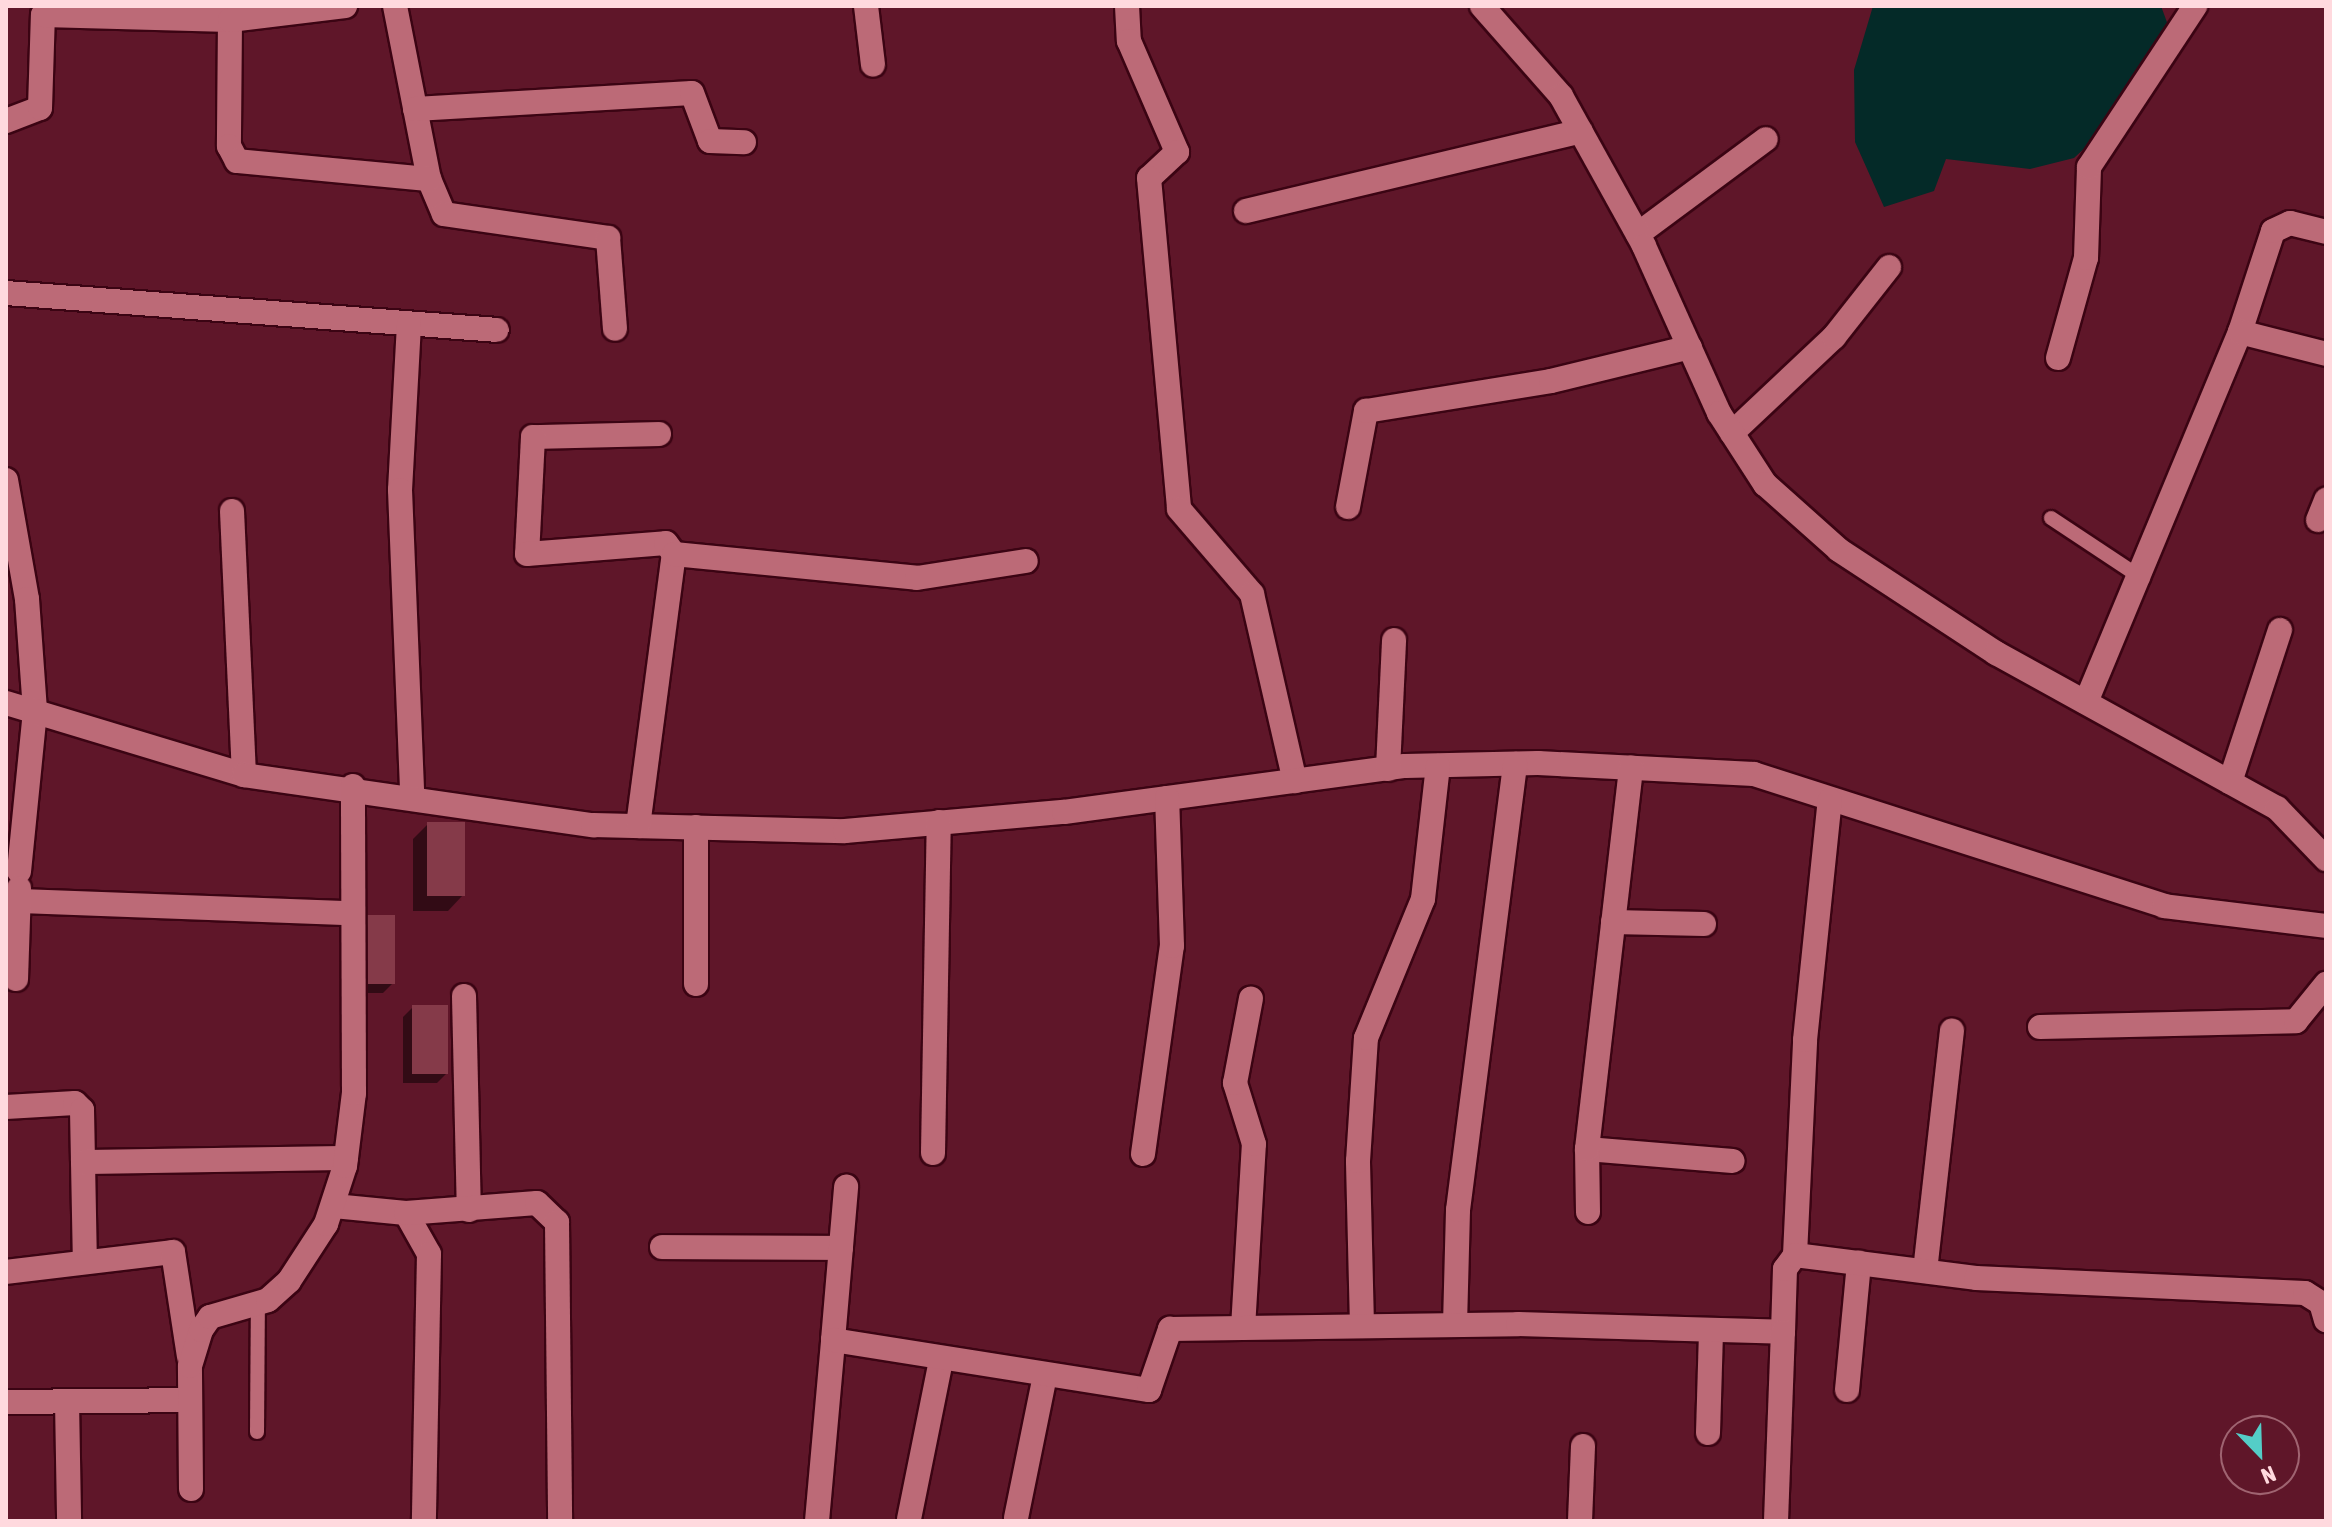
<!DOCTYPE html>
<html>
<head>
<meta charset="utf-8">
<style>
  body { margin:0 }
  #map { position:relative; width:2332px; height:1527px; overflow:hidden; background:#5f1629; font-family:"Asap Condensed",sans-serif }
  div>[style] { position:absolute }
  .water>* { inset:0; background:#042a28 }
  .shadow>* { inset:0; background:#0007 }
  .building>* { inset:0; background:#853a49; transform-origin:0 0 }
  .roads { filter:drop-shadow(2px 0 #3b0413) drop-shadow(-2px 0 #3b0413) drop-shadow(0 2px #3b0413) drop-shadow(0 -2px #3b0413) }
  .service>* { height:14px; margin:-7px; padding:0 7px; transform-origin:7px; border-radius:7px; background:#bc6a77 }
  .minor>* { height:24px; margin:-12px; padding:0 12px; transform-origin:12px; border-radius:12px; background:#bc6a77 }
  .tertiary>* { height:24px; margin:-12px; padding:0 12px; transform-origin:12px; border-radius:12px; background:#bc6a77 }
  span { translate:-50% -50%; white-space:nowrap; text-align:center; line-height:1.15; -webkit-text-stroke:7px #5f1629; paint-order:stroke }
  .frame { position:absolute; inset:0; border:8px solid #ffd9de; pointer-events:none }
  .north { position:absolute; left:2220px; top:1415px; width:80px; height:80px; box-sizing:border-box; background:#5f1629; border:2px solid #9f6471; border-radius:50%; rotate:157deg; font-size:22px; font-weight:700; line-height:32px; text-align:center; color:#ffd9de }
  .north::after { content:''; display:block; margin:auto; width:28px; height:36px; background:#54cdc7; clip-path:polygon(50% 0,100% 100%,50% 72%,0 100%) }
</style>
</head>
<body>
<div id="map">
  <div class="water">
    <i style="clip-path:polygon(1873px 6px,2161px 6px,2168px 25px,2111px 124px,2074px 158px,2030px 169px,1946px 159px,1934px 191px,1884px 207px,1855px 142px,1854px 70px)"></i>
  </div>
  <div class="shadow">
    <i style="clip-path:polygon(428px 824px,463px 895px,448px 911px,413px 911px,413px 839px)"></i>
    <i style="clip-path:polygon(350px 927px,393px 983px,383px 993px,349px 993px)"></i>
    <i style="clip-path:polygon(413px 1007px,446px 1074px,437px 1083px,403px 1083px,403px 1017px)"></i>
  </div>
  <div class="building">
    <i style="left:427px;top:822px;width:38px;height:74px"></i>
    <i style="left:359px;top:915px;width:36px;height:69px"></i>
    <i style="left:412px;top:1005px;width:36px;height:69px"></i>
  </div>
  <div class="roads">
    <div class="service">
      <i style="left:2051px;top:518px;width:110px;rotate:33.5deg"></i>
      <i style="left:257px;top:1432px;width:129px;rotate:-89.6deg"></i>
    </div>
    <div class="minor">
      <i style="left:395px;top:6px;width:176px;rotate:78.9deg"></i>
      <i style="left:429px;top:179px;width:38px;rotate:67deg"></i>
      <i style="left:444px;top:214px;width:166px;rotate:8.3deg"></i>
      <i style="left:608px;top:238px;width:91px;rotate:85.6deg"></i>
      <i style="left:866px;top:6px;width:59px;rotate:83.2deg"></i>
      <i style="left:1127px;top:6px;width:35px;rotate:87deg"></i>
      <i style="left:1129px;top:41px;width:121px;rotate:66.6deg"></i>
      <i style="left:1177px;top:152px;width:38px;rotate:137deg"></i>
      <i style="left:1149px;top:178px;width:332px;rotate:84.8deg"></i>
      <i style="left:1179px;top:509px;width:112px;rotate:49.3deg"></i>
      <i style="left:1252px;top:594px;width:192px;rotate:77.1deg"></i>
      <i style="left:230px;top:20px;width:126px;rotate:90.5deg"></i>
      <i style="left:229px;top:146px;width:17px;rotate:62deg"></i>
      <i style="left:237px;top:161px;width:193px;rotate:5.4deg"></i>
      <i style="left:415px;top:109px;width:277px;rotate:-3.3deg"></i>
      <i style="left:692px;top:93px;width:51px;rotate:69.4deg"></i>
      <i style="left:710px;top:141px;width:34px;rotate:2deg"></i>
      <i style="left:6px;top:121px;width:36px;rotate:-21deg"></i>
      <i style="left:40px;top:108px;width:93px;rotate:-88.2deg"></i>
      <i style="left:43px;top:15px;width:187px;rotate:1.5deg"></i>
      <i style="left:230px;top:20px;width:116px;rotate:-6.9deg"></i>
      <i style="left:1246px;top:211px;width:344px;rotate:-13.4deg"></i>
      <i style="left:1638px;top:234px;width:159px;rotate:-36.6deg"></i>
      <i style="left:6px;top:293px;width:492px;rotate:4.3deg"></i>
      <i style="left:409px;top:324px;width:166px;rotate:93.1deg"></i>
      <i style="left:400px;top:490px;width:304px;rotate:87.7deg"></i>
      <i style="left:2240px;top:332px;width:106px;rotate:-71.9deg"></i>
      <i style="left:2273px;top:231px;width:19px;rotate:-25deg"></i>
      <i style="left:2290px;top:223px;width:37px;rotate:14deg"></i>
      <i style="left:2058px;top:358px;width:104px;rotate:-74.4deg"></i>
      <i style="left:2086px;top:258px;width:91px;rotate:-88.1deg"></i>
      <i style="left:2089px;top:167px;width:193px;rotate:-56.6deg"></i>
      <i style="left:1732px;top:433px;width:140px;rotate:-43.3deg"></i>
      <i style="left:1834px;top:337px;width:89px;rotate:-51.8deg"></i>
      <i style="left:659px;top:434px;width:126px;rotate:178.6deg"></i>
      <i style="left:533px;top:437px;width:117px;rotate:92.9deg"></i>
      <i style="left:527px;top:554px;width:139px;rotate:-4.5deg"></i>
      <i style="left:666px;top:543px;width:14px;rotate:54deg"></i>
      <i style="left:6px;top:480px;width:121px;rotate:80deg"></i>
      <i style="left:27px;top:599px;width:112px;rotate:85.9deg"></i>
      <i style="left:35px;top:711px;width:161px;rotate:95.7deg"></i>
      <i style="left:1348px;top:507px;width:98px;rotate:-79.4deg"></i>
      <i style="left:1366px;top:411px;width:187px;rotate:-9.2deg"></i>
      <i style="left:1551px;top:381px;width:143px;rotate:-13.7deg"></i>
      <i style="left:232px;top:511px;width:264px;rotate:87.4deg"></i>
      <i style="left:2318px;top:520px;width:22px;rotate:-68deg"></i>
      <i style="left:2086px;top:702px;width:401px;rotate:-67.4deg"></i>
      <i style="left:2240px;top:332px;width:89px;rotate:14.3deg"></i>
      <i style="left:6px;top:703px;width:249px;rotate:16.8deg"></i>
      <i style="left:244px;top:775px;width:353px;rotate:8.2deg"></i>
      <i style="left:593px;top:825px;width:252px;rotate:1.4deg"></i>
      <i style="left:845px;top:831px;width:220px;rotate:-5deg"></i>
      <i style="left:1064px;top:812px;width:344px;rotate:-7.7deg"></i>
      <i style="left:1405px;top:766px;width:133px;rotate:-1.3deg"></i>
      <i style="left:1538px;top:763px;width:216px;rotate:2.9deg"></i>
      <i style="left:1754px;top:774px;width:431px;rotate:17.8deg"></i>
      <i style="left:2164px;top:906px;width:163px;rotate:7deg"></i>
      <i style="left:1388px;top:769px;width:129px;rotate:-87.3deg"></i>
      <i style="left:2230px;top:782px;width:160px;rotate:-71.8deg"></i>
      <i style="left:638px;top:826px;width:274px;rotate:-82.5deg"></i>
      <i style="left:674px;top:554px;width:244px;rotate:5.6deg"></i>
      <i style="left:917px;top:578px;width:110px;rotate:-8.9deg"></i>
      <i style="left:19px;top:901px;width:333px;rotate:2.1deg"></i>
      <i style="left:1613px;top:922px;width:91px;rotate:1.3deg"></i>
      <i style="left:16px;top:979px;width:91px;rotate:-88.1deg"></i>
      <i style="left:696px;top:984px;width:157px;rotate:-90deg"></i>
      <i style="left:464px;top:996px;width:214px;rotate:88.7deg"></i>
      <i style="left:2040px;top:1027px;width:256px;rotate:-1.3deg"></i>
      <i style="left:2296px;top:1021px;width:48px;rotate:-51deg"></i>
      <i style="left:6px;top:1107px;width:69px;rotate:-3.3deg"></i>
      <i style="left:75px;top:1103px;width:10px;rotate:45deg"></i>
      <i style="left:82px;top:1110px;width:151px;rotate:88.9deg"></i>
      <i style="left:1587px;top:1149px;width:146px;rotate:4.7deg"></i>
      <i style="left:933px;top:1153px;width:331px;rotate:-89deg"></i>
      <i style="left:1143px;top:1154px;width:210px;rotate:-82.1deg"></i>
      <i style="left:1172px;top:946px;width:148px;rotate:-91.9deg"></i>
      <i style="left:83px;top:1162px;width:263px;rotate:-0.9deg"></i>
      <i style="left:334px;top:1206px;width:72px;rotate:5.6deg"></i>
      <i style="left:406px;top:1213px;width:47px;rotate:60.7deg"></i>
      <i style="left:429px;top:1254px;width:267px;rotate:91.1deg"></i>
      <i style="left:1588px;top:1212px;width:63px;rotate:-90.9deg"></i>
      <i style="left:1587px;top:1149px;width:384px;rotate:-83.4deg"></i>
      <i style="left:406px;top:1213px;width:131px;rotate:-4.4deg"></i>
      <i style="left:537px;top:1203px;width:28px;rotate:44deg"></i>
      <i style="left:557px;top:1222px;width:299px;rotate:89.4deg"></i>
      <i style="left:662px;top:1247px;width:179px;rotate:0.3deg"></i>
      <i style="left:1795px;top:1255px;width:215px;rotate:-87.3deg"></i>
      <i style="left:1805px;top:1040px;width:241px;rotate:-84.1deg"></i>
      <i style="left:1925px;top:1271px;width:242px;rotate:-83.6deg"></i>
      <i style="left:6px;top:1272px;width:168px;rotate:-6.8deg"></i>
      <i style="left:173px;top:1252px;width:105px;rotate:81.3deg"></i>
      <i style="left:1455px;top:1325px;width:115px;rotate:-88.5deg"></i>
      <i style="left:1458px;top:1210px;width:450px;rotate:-82.7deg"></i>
      <i style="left:1362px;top:1326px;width:165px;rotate:-91.4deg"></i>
      <i style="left:1358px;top:1161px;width:123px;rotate:-86.3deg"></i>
      <i style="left:1366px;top:1038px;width:150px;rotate:-67.7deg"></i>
      <i style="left:1423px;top:899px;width:134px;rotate:-83.6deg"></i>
      <i style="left:1243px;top:1328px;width:184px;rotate:-86.6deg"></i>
      <i style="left:1254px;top:1144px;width:64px;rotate:-107.3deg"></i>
      <i style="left:1235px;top:1083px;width:86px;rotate:-79.3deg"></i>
      <i style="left:833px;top:1340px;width:154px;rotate:-85.1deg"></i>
      <i style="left:1847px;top:1390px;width:128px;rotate:-84.6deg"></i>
      <i style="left:67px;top:1401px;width:120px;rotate:89deg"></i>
      <i style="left:6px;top:1402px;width:182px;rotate:-0.6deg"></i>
      <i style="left:1708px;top:1433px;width:103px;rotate:-88.3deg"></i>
      <i style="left:191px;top:1489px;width:123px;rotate:-90.5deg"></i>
      <i style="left:190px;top:1366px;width:38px;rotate:-73deg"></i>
      <i style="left:201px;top:1330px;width:16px;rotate:-55deg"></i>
      <i style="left:210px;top:1317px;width:60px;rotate:-16.3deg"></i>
      <i style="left:268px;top:1300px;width:28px;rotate:-42deg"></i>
      <i style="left:289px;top:1281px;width:68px;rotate:-57deg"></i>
      <i style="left:326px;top:1224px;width:61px;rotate:-71.9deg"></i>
      <i style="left:345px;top:1166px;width:74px;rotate:-83deg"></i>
      <i style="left:354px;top:1093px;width:307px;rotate:-90.2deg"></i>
      <i style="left:1016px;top:1518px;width:146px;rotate:-78.5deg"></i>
      <i style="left:909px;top:1519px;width:161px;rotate:-78.6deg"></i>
      <i style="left:817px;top:1521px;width:182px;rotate:-84.9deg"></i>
      <i style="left:833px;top:1340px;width:320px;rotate:9deg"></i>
      <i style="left:1149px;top:1390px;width:65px;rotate:-71deg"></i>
      <i style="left:1170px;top:1329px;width:348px;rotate:-0.8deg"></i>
      <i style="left:1518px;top:1324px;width:265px;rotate:1.7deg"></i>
      <i style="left:1783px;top:1332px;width:63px;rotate:-88.2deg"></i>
      <i style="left:1785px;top:1269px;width:17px;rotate:-54deg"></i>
      <i style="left:1795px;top:1255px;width:182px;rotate:7.2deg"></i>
      <i style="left:1976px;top:1278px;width:329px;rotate:2.6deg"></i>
      <i style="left:2305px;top:1293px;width:19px;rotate:32deg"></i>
      <i style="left:2321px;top:1303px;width:18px;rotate:74deg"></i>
      <i style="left:1580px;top:1521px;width:75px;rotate:-87.7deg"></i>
      <i style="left:1776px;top:1521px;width:189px;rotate:-87.9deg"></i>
    </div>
    <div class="tertiary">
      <i style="left:1482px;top:6px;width:120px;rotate:48.7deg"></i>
      <i style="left:1561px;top:96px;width:171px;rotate:61deg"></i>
      <i style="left:1644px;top:246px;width:183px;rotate:65.8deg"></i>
      <i style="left:1719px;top:413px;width:85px;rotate:57.1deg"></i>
      <i style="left:1765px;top:484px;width:99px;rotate:41.7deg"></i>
      <i style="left:1839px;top:550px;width:188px;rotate:33.3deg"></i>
      <i style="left:1996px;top:653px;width:321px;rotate:28.9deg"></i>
      <i style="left:2277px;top:808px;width:71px;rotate:46.1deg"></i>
    </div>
  </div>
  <div class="frame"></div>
  <div class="north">N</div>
</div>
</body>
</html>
